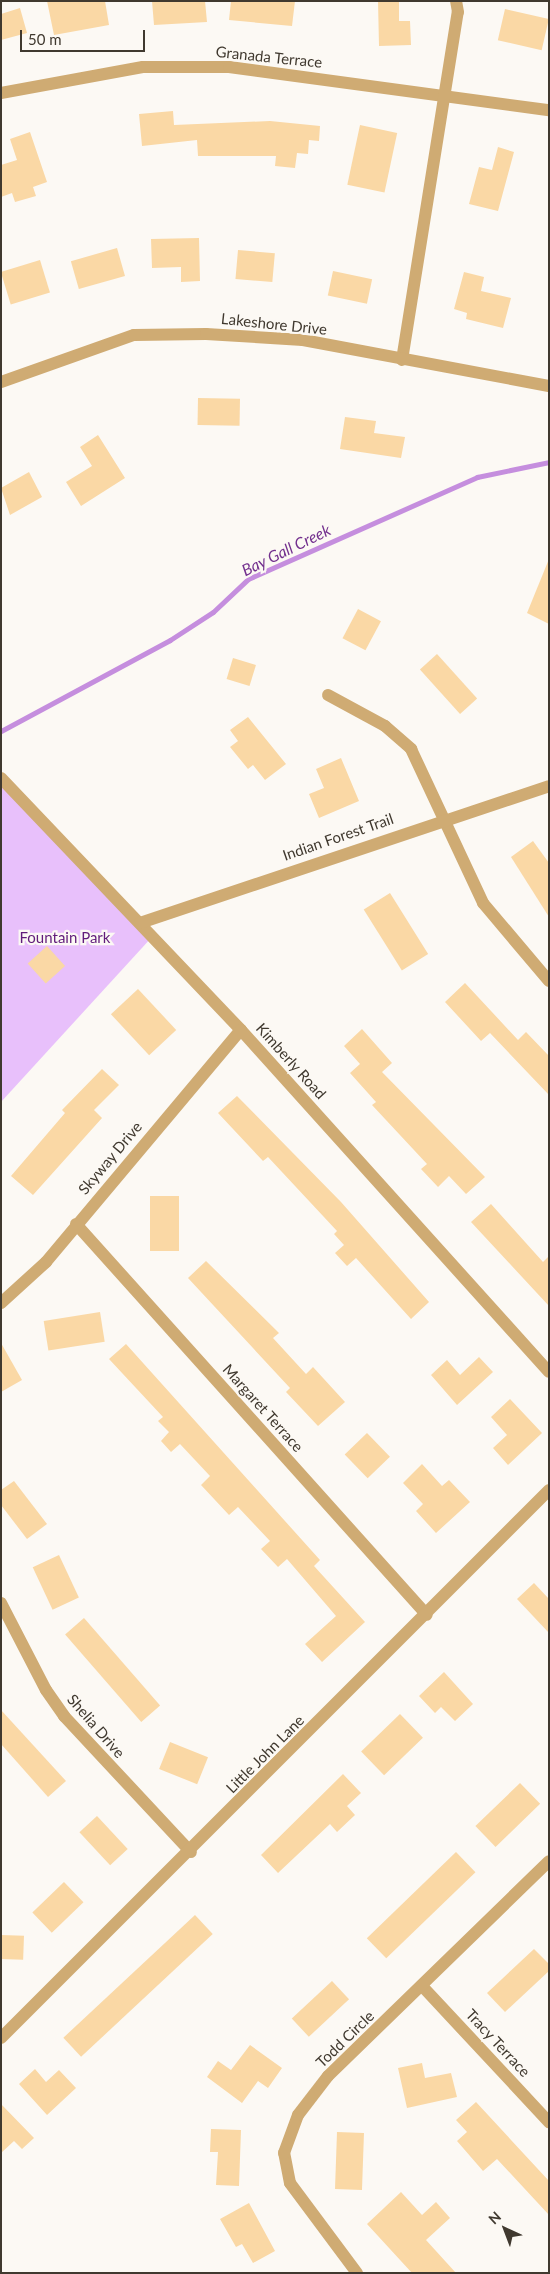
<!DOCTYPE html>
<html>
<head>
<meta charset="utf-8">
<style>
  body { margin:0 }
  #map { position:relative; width:550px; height:2274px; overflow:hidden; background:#fcf9f4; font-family:Lato,sans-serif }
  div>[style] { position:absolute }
  .green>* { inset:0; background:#e8c0fb }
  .stream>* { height:5px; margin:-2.5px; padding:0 2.5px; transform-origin:2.5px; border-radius:2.5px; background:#c58ede }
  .building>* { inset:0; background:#fad8a5; transform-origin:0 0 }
  .minor>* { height:12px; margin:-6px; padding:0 6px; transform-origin:6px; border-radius:6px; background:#cfab73 }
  span { translate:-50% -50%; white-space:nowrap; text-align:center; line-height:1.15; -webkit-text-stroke:4.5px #fcf9f4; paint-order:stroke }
  .street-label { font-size:15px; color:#40392f }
  .park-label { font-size:15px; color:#611c7b }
  .water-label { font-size:16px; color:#73308e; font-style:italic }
  .frame { position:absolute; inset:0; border:2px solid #40392f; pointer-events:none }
  .north { position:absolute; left:480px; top:2204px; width:50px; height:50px; -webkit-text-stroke:4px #fcf9f4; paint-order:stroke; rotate:317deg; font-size:14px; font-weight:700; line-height:20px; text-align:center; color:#40392f }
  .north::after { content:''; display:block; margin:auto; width:18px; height:22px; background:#40392f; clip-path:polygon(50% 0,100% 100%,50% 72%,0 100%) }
  .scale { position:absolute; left:20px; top:30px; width:125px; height:22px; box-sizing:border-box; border:2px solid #40392f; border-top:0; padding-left:6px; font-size:15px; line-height:18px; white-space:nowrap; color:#40392f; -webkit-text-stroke:4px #fcf9f4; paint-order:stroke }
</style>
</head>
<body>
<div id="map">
  <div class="green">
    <i style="clip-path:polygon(1px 778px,152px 937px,1px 1102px)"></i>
  </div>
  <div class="stream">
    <i style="left:1px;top:731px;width:192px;rotate:-28.3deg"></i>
    <i style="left:170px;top:640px;width:51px;rotate:-33.1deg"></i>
    <i style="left:213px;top:612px;width:48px;rotate:-43.3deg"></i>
    <i style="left:248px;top:579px;width:251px;rotate:-24deg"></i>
    <i style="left:477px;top:477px;width:74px;rotate:-11.8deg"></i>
  </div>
  <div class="building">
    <i style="clip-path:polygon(47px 1px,105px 1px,109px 25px,54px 35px)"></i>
    <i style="clip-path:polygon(152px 1px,205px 1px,207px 22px,154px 25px)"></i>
    <i style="clip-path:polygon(231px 1px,295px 1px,292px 26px,229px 20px)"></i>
    <i style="clip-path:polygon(378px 1px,399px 1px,399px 21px,410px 21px,411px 45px,379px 46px)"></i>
    <i style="clip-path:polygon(20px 8px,27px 33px,1px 40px,1px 14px)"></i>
    <i style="left:505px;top:9px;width:45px;height:32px;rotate:13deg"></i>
    <i style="clip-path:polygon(173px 111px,174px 125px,270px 121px,320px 126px,319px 141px,309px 140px,308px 154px,297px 153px,295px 168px,275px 166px,276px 156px,198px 156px,197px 140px,142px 146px,139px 114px)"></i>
    <i style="left:360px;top:125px;width:38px;height:61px;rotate:12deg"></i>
    <i style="clip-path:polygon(30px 132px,47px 182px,33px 187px,36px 196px,15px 202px,12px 193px,1px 197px,1px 165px,17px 160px,10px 139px)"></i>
    <i style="clip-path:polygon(498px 147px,514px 152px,498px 211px,469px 204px,479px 167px,492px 170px)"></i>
    <i style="clip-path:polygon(199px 238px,200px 281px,181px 282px,181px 267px,152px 268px,151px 239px)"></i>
    <i style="left:117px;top:248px;width:29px;height:48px;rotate:74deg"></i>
    <i style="left:238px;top:250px;width:37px;height:29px;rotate:5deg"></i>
    <i style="left:40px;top:260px;width:34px;height:41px;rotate:73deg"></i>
    <i style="left:333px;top:271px;width:40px;height:25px;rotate:12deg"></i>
    <i style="clip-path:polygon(464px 272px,484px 277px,481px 291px,511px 298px,503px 328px,466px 319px,467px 313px,454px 309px)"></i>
    <i style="left:198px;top:398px;width:42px;height:27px;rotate:1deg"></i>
    <i style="clip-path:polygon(345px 417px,376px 421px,374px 433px,405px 437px,401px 458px,340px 449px)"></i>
    <i style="clip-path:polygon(98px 435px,125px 478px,81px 506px,66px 482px,92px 466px,80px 447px)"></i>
    <i style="clip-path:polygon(29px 472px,42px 497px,10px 515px,1px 488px)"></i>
    <i style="clip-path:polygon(549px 559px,549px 624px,527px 613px)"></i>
    <i style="left:358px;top:609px;width:26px;height:33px;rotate:28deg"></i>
    <i style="left:437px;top:654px;width:60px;height:23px;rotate:48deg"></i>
    <i style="left:233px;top:658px;width:24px;height:22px;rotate:17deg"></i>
    <i style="clip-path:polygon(248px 717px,286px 764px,265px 780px,253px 765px,248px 769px,230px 747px,238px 741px,230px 730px)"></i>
    <i style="clip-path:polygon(341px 758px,359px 801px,319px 818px,309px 794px,324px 788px,316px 769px)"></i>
    <i style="clip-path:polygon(533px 841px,549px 863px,549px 917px,511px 857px)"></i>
    <i style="left:390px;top:893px;width:72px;height:31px;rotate:58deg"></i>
    <i style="left:47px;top:946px;width:27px;height:26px;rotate:48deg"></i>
    <i style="clip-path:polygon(465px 983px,518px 1040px,526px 1032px,549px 1056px,549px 1095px,490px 1033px,481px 1041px,445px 1002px)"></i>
    <i style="left:138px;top:989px;width:56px;height:37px;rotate:47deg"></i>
    <i style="clip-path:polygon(362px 1029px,392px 1063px,382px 1072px,485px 1177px,466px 1194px,449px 1176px,438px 1187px,421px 1169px,427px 1164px,372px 1105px,376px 1102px,350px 1073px,360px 1064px,344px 1046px)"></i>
    <i style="clip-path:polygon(102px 1069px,119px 1085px,94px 1110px,102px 1118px,33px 1195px,11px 1176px,65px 1113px,62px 1110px)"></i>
    <i style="clip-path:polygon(237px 1096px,341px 1202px,429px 1302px,411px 1319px,356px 1258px,347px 1266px,335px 1253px,344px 1245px,334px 1234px,337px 1231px,268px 1157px,263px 1161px,218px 1113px)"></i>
    <i style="left:150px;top:1196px;width:29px;height:55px"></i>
    <i style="clip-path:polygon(491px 1204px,543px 1262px,549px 1256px,549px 1306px,471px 1222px)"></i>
    <i style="clip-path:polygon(206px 1261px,279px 1333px,273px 1338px,306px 1374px,313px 1367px,345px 1402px,318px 1426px,286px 1392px,290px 1388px,188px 1278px)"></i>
    <i style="left:100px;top:1312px;width:30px;height:57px;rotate:81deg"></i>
    <i style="clip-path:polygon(1px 1343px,22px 1380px,1px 1392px)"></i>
    <i style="clip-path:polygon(126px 1344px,320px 1560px,314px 1566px,365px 1622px,322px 1662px,305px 1644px,336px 1616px,287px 1559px,278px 1567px,261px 1549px,270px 1541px,238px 1507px,229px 1515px,201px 1485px,210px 1476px,180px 1444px,171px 1452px,161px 1441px,169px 1432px,158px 1421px,163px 1417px,109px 1359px)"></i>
    <i style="clip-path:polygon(479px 1357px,493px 1372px,457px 1405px,431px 1375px,447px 1360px,460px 1375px)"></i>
    <i style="clip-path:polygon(510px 1399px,542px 1433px,508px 1465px,493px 1448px,507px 1435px,491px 1417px)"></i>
    <i style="left:367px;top:1433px;width:33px;height:31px;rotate:46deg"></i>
    <i style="clip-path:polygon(422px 1464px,442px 1486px,449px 1480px,470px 1502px,436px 1533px,416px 1511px,423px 1504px,403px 1483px)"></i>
    <i style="clip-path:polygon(14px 1481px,47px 1524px,27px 1539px,1px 1505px,1px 1490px)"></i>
    <i style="left:59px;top:1555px;width:47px;height:29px;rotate:65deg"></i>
    <i style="clip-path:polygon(534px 1583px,549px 1599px,549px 1633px,517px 1599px)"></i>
    <i style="left:84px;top:1618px;width:116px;height:25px;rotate:49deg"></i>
    <i style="clip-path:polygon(444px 1672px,473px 1704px,455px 1721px,441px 1707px,435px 1713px,419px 1696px)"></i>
    <i style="clip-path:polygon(1px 1710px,66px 1781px,48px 1797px,1px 1744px)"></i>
    <i style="left:400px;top:1714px;width:33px;height:54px;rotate:46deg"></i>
    <i style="left:170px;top:1742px;width:41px;height:29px;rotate:22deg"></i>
    <i style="clip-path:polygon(343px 1774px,361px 1793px,347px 1806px,355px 1815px,337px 1832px,330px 1824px,278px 1873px,261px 1855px)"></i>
    <i style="left:520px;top:1783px;width:29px;height:62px;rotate:46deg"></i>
    <i style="left:97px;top:1816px;width:45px;height:24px;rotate:47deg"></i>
    <i style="left:456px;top:1852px;width:28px;height:124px;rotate:46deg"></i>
    <i style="left:64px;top:1882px;width:28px;height:44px;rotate:46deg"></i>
    <i style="left:195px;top:1915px;width:26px;height:180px;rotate:47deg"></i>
    <i style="left:1px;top:1935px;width:23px;height:24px;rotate:2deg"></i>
    <i style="clip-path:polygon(534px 1949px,549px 1964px,549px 1971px,505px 2012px,487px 1993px)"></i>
    <i style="left:332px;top:1981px;width:25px;height:55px;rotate:47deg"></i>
    <i style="clip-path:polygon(250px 2045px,282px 2068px,268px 2088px,258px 2081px,242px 2103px,207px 2077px,218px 2061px,231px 2070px)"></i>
    <i style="clip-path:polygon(422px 2063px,425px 2078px,451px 2073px,457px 2097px,407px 2108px,398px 2068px)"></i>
    <i style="clip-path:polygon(35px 2069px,46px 2082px,59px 2070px,76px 2088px,47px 2115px,19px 2084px)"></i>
    <i style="clip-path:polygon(476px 2102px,549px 2181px,549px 2215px,497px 2159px,483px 2171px,457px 2141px,467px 2132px,456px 2120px)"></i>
    <i style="clip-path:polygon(1px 2104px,34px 2138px,22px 2149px,14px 2141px,1px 2153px)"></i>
    <i style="clip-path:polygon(211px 2129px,241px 2130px,239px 2186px,216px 2185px,218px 2152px,210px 2152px)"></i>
    <i style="left:337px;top:2132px;width:27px;height:57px;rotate:2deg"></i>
    <i style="clip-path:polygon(401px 2192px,422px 2215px,436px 2202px,450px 2218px,426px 2240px,456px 2273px,412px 2273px,367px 2224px)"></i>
    <i style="clip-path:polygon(249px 2203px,275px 2251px,253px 2263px,242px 2244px,236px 2247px,220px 2219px)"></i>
  </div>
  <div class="minor">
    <i style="left:1px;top:93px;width:144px;rotate:-10.4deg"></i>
    <i style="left:143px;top:67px;width:86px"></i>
    <i style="left:229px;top:67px;width:323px;rotate:7.7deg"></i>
    <i style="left:402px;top:360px;width:352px;rotate:-80.9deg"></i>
    <i style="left:458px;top:12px;width:11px;rotate:-100deg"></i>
    <i style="left:1px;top:382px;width:141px;rotate:-19.5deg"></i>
    <i style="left:134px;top:335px;width:72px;rotate:-0.8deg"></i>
    <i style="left:206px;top:334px;width:97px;rotate:3.5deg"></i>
    <i style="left:303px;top:340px;width:250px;rotate:10.6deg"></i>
    <i style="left:328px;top:695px;width:65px;rotate:28.5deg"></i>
    <i style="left:385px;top:726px;width:35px;rotate:41deg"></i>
    <i style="left:411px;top:749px;width:170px;rotate:64.9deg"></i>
    <i style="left:483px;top:903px;width:102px;rotate:49.8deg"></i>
    <i style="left:1px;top:778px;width:348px;rotate:46.4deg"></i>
    <i style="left:241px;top:1030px;width:460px;rotate:48deg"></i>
    <i style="left:140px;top:923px;width:431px;rotate:-18.5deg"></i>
    <i style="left:76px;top:1224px;width:525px;rotate:48.09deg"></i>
    <i style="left:1px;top:1303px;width:61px;rotate:-42.3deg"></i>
    <i style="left:46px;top:1262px;width:303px;rotate:-50deg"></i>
    <i style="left:1px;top:1603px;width:98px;rotate:62.7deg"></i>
    <i style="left:46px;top:1690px;width:32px;rotate:55deg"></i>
    <i style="left:64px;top:1716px;width:186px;rotate:47deg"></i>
    <i style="left:423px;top:1987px;width:185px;rotate:47deg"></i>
    <i style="left:1px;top:2038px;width:775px;rotate:-45deg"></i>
    <i style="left:357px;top:2273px;width:112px;rotate:-126.7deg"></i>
    <i style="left:290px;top:2183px;width:31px;rotate:-101deg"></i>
    <i style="left:284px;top:2153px;width:40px;rotate:-69.8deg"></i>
    <i style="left:298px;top:2115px;width:49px;rotate:-52.4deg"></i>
    <i style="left:328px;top:2076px;width:308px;rotate:-44.2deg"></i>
  </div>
  <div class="street-label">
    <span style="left:269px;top:57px;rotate:6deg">Granada Terrace</span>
    <span style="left:274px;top:324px;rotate:6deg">Lakeshore Drive</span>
    <span style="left:338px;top:837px;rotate:-19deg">Indian Forest Trail</span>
    <span style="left:291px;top:1061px;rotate:48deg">Kimberly Road</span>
    <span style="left:110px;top:1158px;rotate:-50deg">Skyway Drive</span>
    <span style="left:263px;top:1408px;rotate:48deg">Margaret Terrace</span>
    <span style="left:96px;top:1726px;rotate:49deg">Shelia Drive</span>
    <span style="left:265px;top:1754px;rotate:-45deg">Little John Lane</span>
    <span style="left:345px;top:2039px;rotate:-44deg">Todd Circle</span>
    <span style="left:498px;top:2043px;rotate:47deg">Tracy Terrace</span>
  </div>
  <div class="park-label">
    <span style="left:65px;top:938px">Fountain Park</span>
  </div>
  <div class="water-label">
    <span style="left:286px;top:550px;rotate:-26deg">Bay Gall Creek</span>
  </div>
  <div class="frame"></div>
  <div class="north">N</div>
  <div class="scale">50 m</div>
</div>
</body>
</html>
